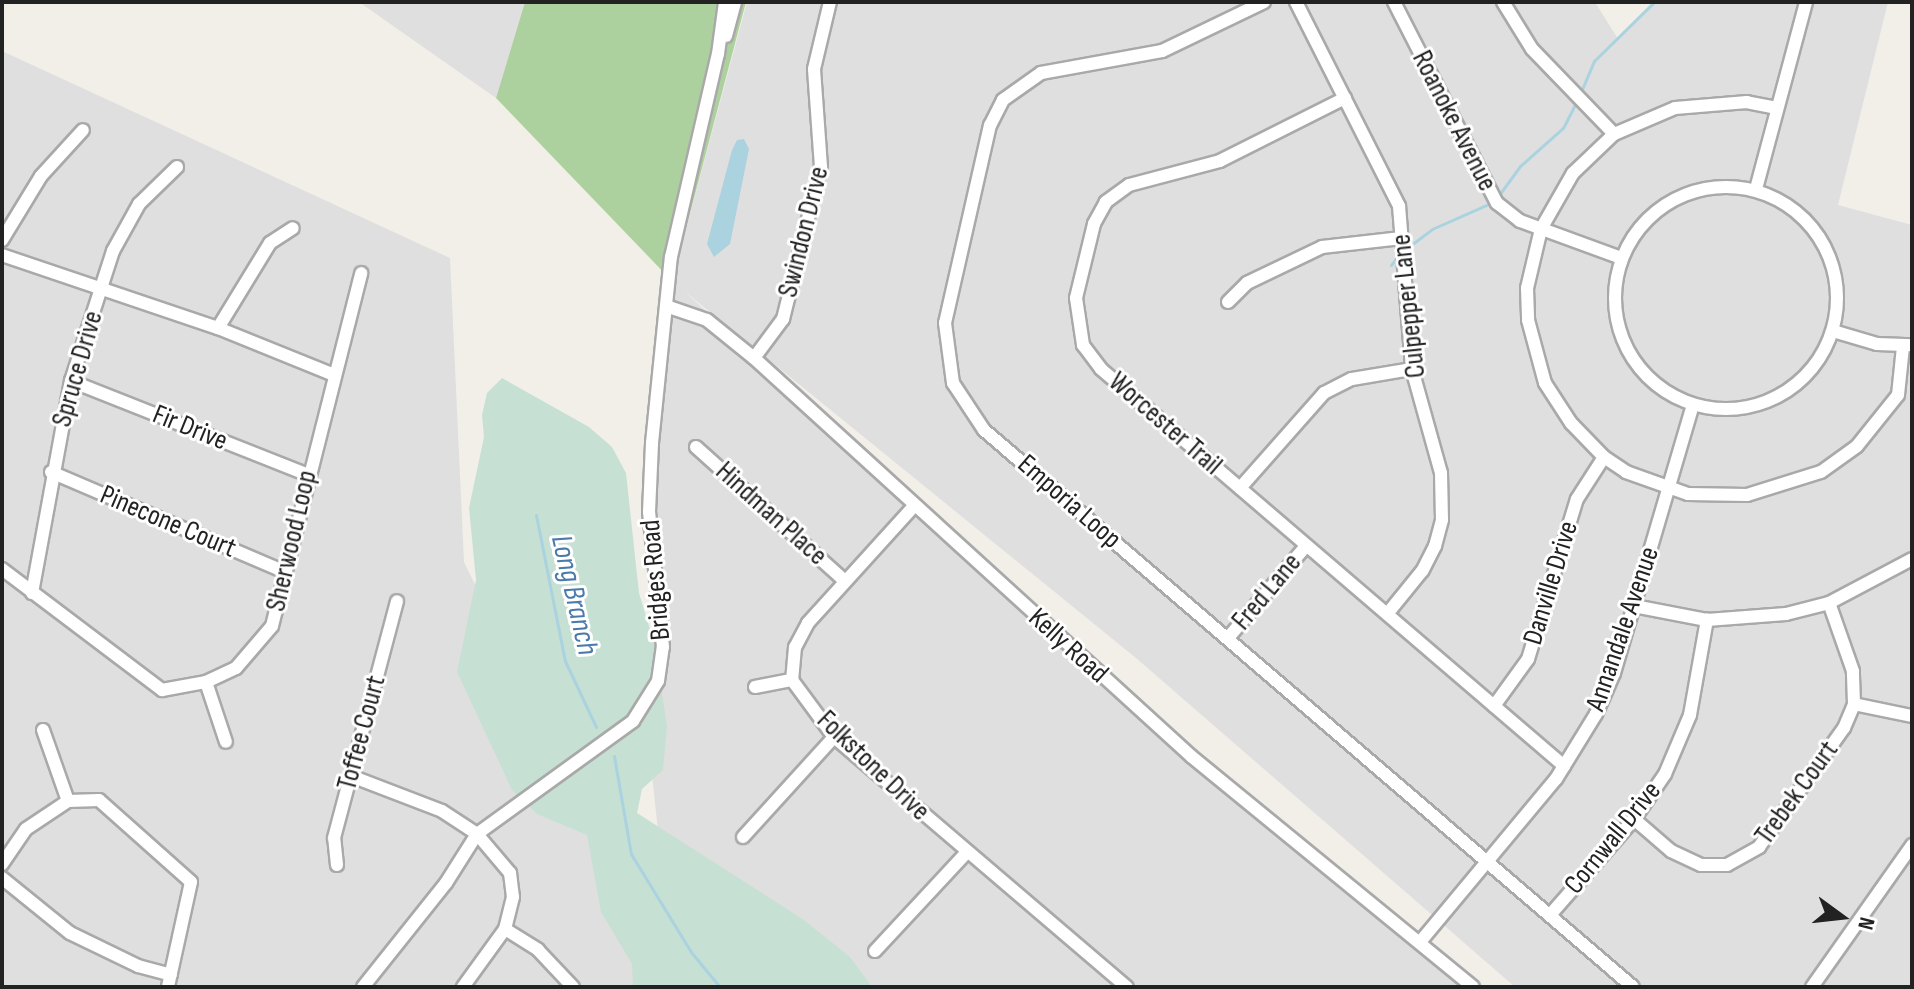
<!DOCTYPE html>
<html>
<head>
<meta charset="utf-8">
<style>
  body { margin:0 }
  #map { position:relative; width:1914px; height:989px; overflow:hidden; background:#f2efe9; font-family:"Sofia Sans Condensed",sans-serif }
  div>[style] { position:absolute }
  .residential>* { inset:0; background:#e0dfdf }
  .forest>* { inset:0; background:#add19e }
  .wetland>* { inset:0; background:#c6e0d4 }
  .water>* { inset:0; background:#aad3df }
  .stream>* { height:3px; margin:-1.5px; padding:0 1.5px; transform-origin:1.5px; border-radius:1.5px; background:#aad3df }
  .roads { filter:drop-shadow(2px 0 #a9a9a9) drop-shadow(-2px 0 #a9a9a9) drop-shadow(0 2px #a9a9a9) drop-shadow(0 -2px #a9a9a9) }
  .minor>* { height:12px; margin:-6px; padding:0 6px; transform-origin:6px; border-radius:6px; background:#fff }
  .minor>.ring { margin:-6px; padding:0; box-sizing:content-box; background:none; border:12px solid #fff; border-radius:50% }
  span { translate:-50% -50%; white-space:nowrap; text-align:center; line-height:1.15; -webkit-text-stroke:6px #fff; paint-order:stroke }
  .street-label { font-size:28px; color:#222 }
  .water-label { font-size:30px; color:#4a7aab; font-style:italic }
  .frame { position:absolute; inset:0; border:4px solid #222; pointer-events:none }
  .north { position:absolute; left:1802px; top:877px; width:80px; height:80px; -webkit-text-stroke:6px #fff; paint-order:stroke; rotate:105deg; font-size:22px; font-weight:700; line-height:32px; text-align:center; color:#222 }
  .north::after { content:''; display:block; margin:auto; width:28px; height:36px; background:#222; clip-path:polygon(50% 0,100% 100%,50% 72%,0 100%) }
</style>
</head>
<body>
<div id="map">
  <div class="residential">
    <i style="clip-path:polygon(359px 2px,525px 2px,496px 98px)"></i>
    <i style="clip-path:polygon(747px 2px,1595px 2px,1618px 39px,1654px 2px,1888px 2px,1838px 205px,1912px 225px,1911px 987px,1515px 987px,1136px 658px,684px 291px,1217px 775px,1484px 987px,842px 987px,658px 831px,643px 691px,660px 644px,650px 498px,672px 281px)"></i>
    <i style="clip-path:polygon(2px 51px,450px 258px,464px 562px,671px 987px,2px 987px)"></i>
  </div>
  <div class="forest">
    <i style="clip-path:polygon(525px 2px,746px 2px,672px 281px,496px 98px)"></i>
  </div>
  <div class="wetland">
    <i style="clip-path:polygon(502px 378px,589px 427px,612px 447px,626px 473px,639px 593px,654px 643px,667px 726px,663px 770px,642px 789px,637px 813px,804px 920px,850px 957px,872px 987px,633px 987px,632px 964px,601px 912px,587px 835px,537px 814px,512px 790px,457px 672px,476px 580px,469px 508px,484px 437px,482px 415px,487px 393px)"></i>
  </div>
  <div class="water">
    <i style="clip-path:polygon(744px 139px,749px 149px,730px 244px,714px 257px,707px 244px,732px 150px,737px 140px)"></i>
  </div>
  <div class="stream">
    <i style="left:1580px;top:94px;width:36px;rotate:-67deg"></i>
    <i style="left:1594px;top:61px;width:84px;rotate:-44.5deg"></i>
    <i style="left:1499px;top:195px;width:36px;rotate:-54deg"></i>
    <i style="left:1520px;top:166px;width:57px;rotate:-41.5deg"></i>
    <i style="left:1563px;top:128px;width:30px;rotate:-63deg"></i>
    <i style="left:1407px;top:248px;width:31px;rotate:-37deg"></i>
    <i style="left:1432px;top:229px;width:64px;rotate:-23.8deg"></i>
    <i style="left:1391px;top:265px;width:11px;rotate:-52deg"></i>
    <i style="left:536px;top:515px;width:149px;rotate:78.8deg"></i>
    <i style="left:565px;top:661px;width:73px;rotate:64.8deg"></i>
    <i style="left:614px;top:756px;width:99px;rotate:80.2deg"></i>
    <i style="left:631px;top:854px;width:115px;rotate:58.5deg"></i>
    <i style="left:691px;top:952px;width:45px;rotate:50.4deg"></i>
  </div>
  <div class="roads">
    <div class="minor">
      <i style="left:1264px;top:2px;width:113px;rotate:154.3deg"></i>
      <i style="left:1162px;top:51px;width:123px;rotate:169.7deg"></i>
      <i style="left:1041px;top:73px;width:47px;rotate:144.6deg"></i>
      <i style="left:1003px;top:100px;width:28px;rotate:117deg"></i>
      <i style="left:990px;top:125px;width:203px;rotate:102.8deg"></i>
      <i style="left:945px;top:323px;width:61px;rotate:82.4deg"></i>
      <i style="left:953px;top:383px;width:56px;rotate:56.6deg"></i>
      <i style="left:984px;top:430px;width:855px;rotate:40.64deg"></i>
      <i style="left:1296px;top:2px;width:229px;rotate:63.2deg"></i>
      <i style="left:1399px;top:206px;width:164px;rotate:85.4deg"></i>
      <i style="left:1412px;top:369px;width:108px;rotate:74.4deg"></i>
      <i style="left:1441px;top:473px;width:47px;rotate:88.8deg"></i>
      <i style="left:1442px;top:520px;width:27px;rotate:105deg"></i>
      <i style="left:1435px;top:546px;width:28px;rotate:117deg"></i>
      <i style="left:1422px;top:571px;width:55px;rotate:129.1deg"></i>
      <i style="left:1394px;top:2px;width:226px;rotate:62.9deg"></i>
      <i style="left:1497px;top:203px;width:29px;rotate:38deg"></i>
      <i style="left:1520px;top:221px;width:108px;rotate:20.1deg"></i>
      <i style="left:1503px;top:2px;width:55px;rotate:58.3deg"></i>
      <i style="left:1532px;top:49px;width:118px;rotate:46deg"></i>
      <i style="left:726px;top:36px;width:35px;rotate:-75deg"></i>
      <i style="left:1345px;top:98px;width:140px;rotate:153.3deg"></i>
      <i style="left:1220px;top:161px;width:94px;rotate:165.2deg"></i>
      <i style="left:1129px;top:185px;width:29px;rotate:144deg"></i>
      <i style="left:1106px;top:202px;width:25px;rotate:119deg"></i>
      <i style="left:1094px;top:224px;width:76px;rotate:103.7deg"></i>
      <i style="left:1076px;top:298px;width:48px;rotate:81.5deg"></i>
      <i style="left:1083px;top:345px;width:30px;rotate:53deg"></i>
      <i style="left:1101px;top:369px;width:610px;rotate:40.61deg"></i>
      <i style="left:1777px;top:108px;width:31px;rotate:-169deg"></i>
      <i style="left:1747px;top:102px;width:72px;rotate:175.2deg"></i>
      <i style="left:1675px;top:108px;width:66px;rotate:156.9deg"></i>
      <i style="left:1614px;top:134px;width:57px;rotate:136.4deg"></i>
      <i style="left:1573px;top:173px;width:64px;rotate:119.7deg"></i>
      <i style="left:1541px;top:229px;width:61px;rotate:103.3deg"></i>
      <i style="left:1527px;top:288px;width:32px;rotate:88deg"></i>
      <i style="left:1528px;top:320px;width:65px;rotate:74.9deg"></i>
      <i style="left:1545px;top:383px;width:48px;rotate:57deg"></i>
      <i style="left:1571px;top:423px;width:47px;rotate:45.9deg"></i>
      <i style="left:1604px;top:457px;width:27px;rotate:34deg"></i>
      <i style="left:1626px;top:472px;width:66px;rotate:19.5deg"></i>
      <i style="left:1688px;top:494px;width:59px;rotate:1deg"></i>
      <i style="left:1747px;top:495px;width:77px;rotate:-17.3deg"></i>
      <i style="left:1821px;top:472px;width:44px;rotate:-35.8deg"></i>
      <i style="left:1857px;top:446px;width:65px;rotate:-51.2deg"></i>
      <i style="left:1898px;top:395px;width:48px;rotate:-84.1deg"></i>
      <i class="ring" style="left:1615px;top:187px;width:210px;height:210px"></i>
      <i style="left:1756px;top:189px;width:194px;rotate:-75deg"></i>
      <i style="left:2px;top:240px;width:75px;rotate:-58.6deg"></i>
      <i style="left:41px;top:176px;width:62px;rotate:-47.6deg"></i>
      <i style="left:2px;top:255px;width:228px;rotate:18.7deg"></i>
      <i style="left:218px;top:328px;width:123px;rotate:22deg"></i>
      <i style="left:1228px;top:302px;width:27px;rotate:-45deg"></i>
      <i style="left:1247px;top:283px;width:83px;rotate:-25.6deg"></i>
      <i style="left:1322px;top:247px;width:80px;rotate:-6.5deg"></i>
      <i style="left:666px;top:306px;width:43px;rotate:18.9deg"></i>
      <i style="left:707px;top:320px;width:60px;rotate:39deg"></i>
      <i style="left:754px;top:358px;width:592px;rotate:42.33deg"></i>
      <i style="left:1192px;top:757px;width:363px;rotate:39.3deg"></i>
      <i style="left:218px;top:328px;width:100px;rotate:-58.5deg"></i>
      <i style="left:270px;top:243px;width:27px;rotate:-33deg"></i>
      <i style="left:1833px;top:331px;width:46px;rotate:16.5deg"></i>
      <i style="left:1877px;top:344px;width:35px;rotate:2deg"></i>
      <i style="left:754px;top:358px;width:49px;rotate:-53.4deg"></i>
      <i style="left:783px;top:319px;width:157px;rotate:-76deg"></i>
      <i style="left:821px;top:167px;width:98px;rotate:-94.1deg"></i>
      <i style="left:814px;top:69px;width:69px;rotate:-76.6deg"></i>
      <i style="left:71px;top:381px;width:255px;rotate:21.6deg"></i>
      <i style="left:696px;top:447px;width:200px;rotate:42deg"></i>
      <i style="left:51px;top:472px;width:254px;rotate:23.1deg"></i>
      <i style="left:1240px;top:488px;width:127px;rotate:-48.5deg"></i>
      <i style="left:1324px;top:393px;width:31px;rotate:-27deg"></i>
      <i style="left:1352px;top:379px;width:61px;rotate:-9.5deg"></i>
      <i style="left:914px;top:506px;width:158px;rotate:132.2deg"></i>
      <i style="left:808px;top:623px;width:27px;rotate:118deg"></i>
      <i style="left:795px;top:647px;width:33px;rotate:95deg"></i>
      <i style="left:792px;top:680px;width:71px;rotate:53.6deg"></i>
      <i style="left:834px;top:737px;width:385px;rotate:40.5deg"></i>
      <i style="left:2px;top:569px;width:201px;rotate:37.1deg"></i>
      <i style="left:162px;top:690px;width:45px;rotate:-10.3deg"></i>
      <i style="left:206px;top:682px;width:33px;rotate:-25deg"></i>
      <i style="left:236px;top:668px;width:55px;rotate:-49.4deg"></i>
      <i style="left:272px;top:626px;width:364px;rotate:-75.8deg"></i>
      <i style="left:32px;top:593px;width:216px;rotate:-79.6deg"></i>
      <i style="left:71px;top:381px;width:137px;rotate:-72.1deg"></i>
      <i style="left:113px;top:251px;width:54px;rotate:-61deg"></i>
      <i style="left:139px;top:204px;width:53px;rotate:-44.2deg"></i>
      <i style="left:1634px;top:606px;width:74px;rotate:10.9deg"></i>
      <i style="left:1707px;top:620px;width:79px;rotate:-4.3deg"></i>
      <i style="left:1786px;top:614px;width:44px;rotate:-14.3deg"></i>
      <i style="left:1829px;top:603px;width:94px;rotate:-27.9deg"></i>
      <i style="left:1228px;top:638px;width:121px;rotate:-49.7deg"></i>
      <i style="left:206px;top:682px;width:63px;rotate:71.6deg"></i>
      <i style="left:755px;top:687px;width:38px;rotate:-11deg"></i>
      <i style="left:1854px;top:704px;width:59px;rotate:11.7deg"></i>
      <i style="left:1494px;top:706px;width:58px;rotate:-54.1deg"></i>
      <i style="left:1528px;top:659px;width:167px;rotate:-73deg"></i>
      <i style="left:1577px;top:499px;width:50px;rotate:-57.3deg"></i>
      <i style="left:43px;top:730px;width:75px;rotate:70.6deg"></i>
      <i style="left:351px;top:776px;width:97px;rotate:21deg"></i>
      <i style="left:442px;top:811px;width:42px;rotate:33.3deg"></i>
      <i style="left:477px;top:834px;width:51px;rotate:49.8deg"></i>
      <i style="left:510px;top:873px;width:24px;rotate:83deg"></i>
      <i style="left:513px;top:897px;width:33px;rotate:104deg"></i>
      <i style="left:505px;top:929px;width:72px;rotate:125.9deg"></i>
      <i style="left:1634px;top:819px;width:49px;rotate:40.9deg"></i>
      <i style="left:1671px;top:851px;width:33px;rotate:25deg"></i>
      <i style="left:1701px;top:865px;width:26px"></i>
      <i style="left:1727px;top:865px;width:37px;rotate:-29deg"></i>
      <i style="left:1759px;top:847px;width:146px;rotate:-54.5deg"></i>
      <i style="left:1844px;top:728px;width:26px;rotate:-67deg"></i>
      <i style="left:1854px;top:704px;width:33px;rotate:-92deg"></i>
      <i style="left:1853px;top:671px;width:72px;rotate:-109.4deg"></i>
      <i style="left:743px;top:837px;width:135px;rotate:-47.7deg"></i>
      <i style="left:2px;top:864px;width:42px;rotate:-55.6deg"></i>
      <i style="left:26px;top:829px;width:50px;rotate:-33.7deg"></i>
      <i style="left:68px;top:801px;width:31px;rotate:-2deg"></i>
      <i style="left:99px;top:800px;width:123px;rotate:41.7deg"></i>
      <i style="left:191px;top:882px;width:107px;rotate:102.4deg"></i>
      <i style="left:337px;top:865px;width:27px;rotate:-96deg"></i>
      <i style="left:334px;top:838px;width:245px;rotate:-75.1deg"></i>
      <i style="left:2px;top:878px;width:87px;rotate:39deg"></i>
      <i style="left:70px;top:933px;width:76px;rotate:25.9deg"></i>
      <i style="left:138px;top:966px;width:34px;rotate:15deg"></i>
      <i style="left:1550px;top:915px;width:128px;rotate:-48.8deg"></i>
      <i style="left:1634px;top:819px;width:55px;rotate:-55.4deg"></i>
      <i style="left:1665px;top:774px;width:64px;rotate:-67deg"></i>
      <i style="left:1690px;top:715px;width:97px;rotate:-79.9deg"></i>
      <i style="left:505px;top:929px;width:39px;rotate:32deg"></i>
      <i style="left:538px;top:950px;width:51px;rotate:46.6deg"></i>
      <i style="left:1420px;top:942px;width:212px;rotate:-50.2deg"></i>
      <i style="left:1556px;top:779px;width:76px;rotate:-58.4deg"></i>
      <i style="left:1596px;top:714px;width:45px;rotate:-66.3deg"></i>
      <i style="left:1614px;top:673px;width:279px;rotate:-73.6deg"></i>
      <i style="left:875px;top:951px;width:132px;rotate:-47.1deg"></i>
      <i style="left:363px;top:987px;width:133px;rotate:-51.4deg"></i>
      <i style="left:446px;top:883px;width:58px;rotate:-57.7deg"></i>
      <i style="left:477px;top:834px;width:193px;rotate:-35.9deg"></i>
      <i style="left:633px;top:721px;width:47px;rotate:-58deg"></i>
      <i style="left:658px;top:681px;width:34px;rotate:-82deg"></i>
      <i style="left:663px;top:647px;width:136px;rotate:-95.9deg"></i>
      <i style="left:649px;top:512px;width:69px;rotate:-87.5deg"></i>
      <i style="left:652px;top:443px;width:187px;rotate:-84.2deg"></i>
      <i style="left:671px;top:257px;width:208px;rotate:-77deg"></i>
      <i style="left:718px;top:54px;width:52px;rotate:-82.3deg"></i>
      <i style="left:1812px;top:987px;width:174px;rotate:-54.8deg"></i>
    </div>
  </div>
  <div class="street-label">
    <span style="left:1454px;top:121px;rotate:63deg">Roanoke Avenue</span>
    <span style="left:804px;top:232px;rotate:-76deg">Swindon Drive</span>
    <span style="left:1409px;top:306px;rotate:-96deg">Culpepper Lane</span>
    <span style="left:78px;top:369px;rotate:-74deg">Spruce Drive</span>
    <span style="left:1165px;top:424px;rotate:41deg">Worcester Trail</span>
    <span style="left:190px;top:428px;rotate:22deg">Fir Drive</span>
    <span style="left:1069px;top:502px;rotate:41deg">Emporia Loop</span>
    <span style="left:771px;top:514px;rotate:42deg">Hindman Place</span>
    <span style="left:168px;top:522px;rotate:23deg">Pinecone Court</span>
    <span style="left:292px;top:541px;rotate:-77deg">Sherwood Loop</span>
    <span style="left:656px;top:580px;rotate:-95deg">Bridges Road</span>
    <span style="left:1551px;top:583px;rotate:-73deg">Danville Drive</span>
    <span style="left:1267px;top:592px;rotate:-50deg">Fred Lane</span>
    <span style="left:1623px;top:629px;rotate:-71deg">Annandale Avenue</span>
    <span style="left:1068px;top:646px;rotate:42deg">Kelly Road</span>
    <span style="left:362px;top:733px;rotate:-75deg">Toffee Court</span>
    <span style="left:873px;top:766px;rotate:44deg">Folkstone Drive</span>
    <span style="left:1797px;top:793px;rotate:-54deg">Trebek Court</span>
    <span style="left:1613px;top:838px;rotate:-51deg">Cornwall Drive</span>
  </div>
  <div class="water-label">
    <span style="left:574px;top:595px;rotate:77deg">Long Branch</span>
  </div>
  <div class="frame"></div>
  <div class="north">N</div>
</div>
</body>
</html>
